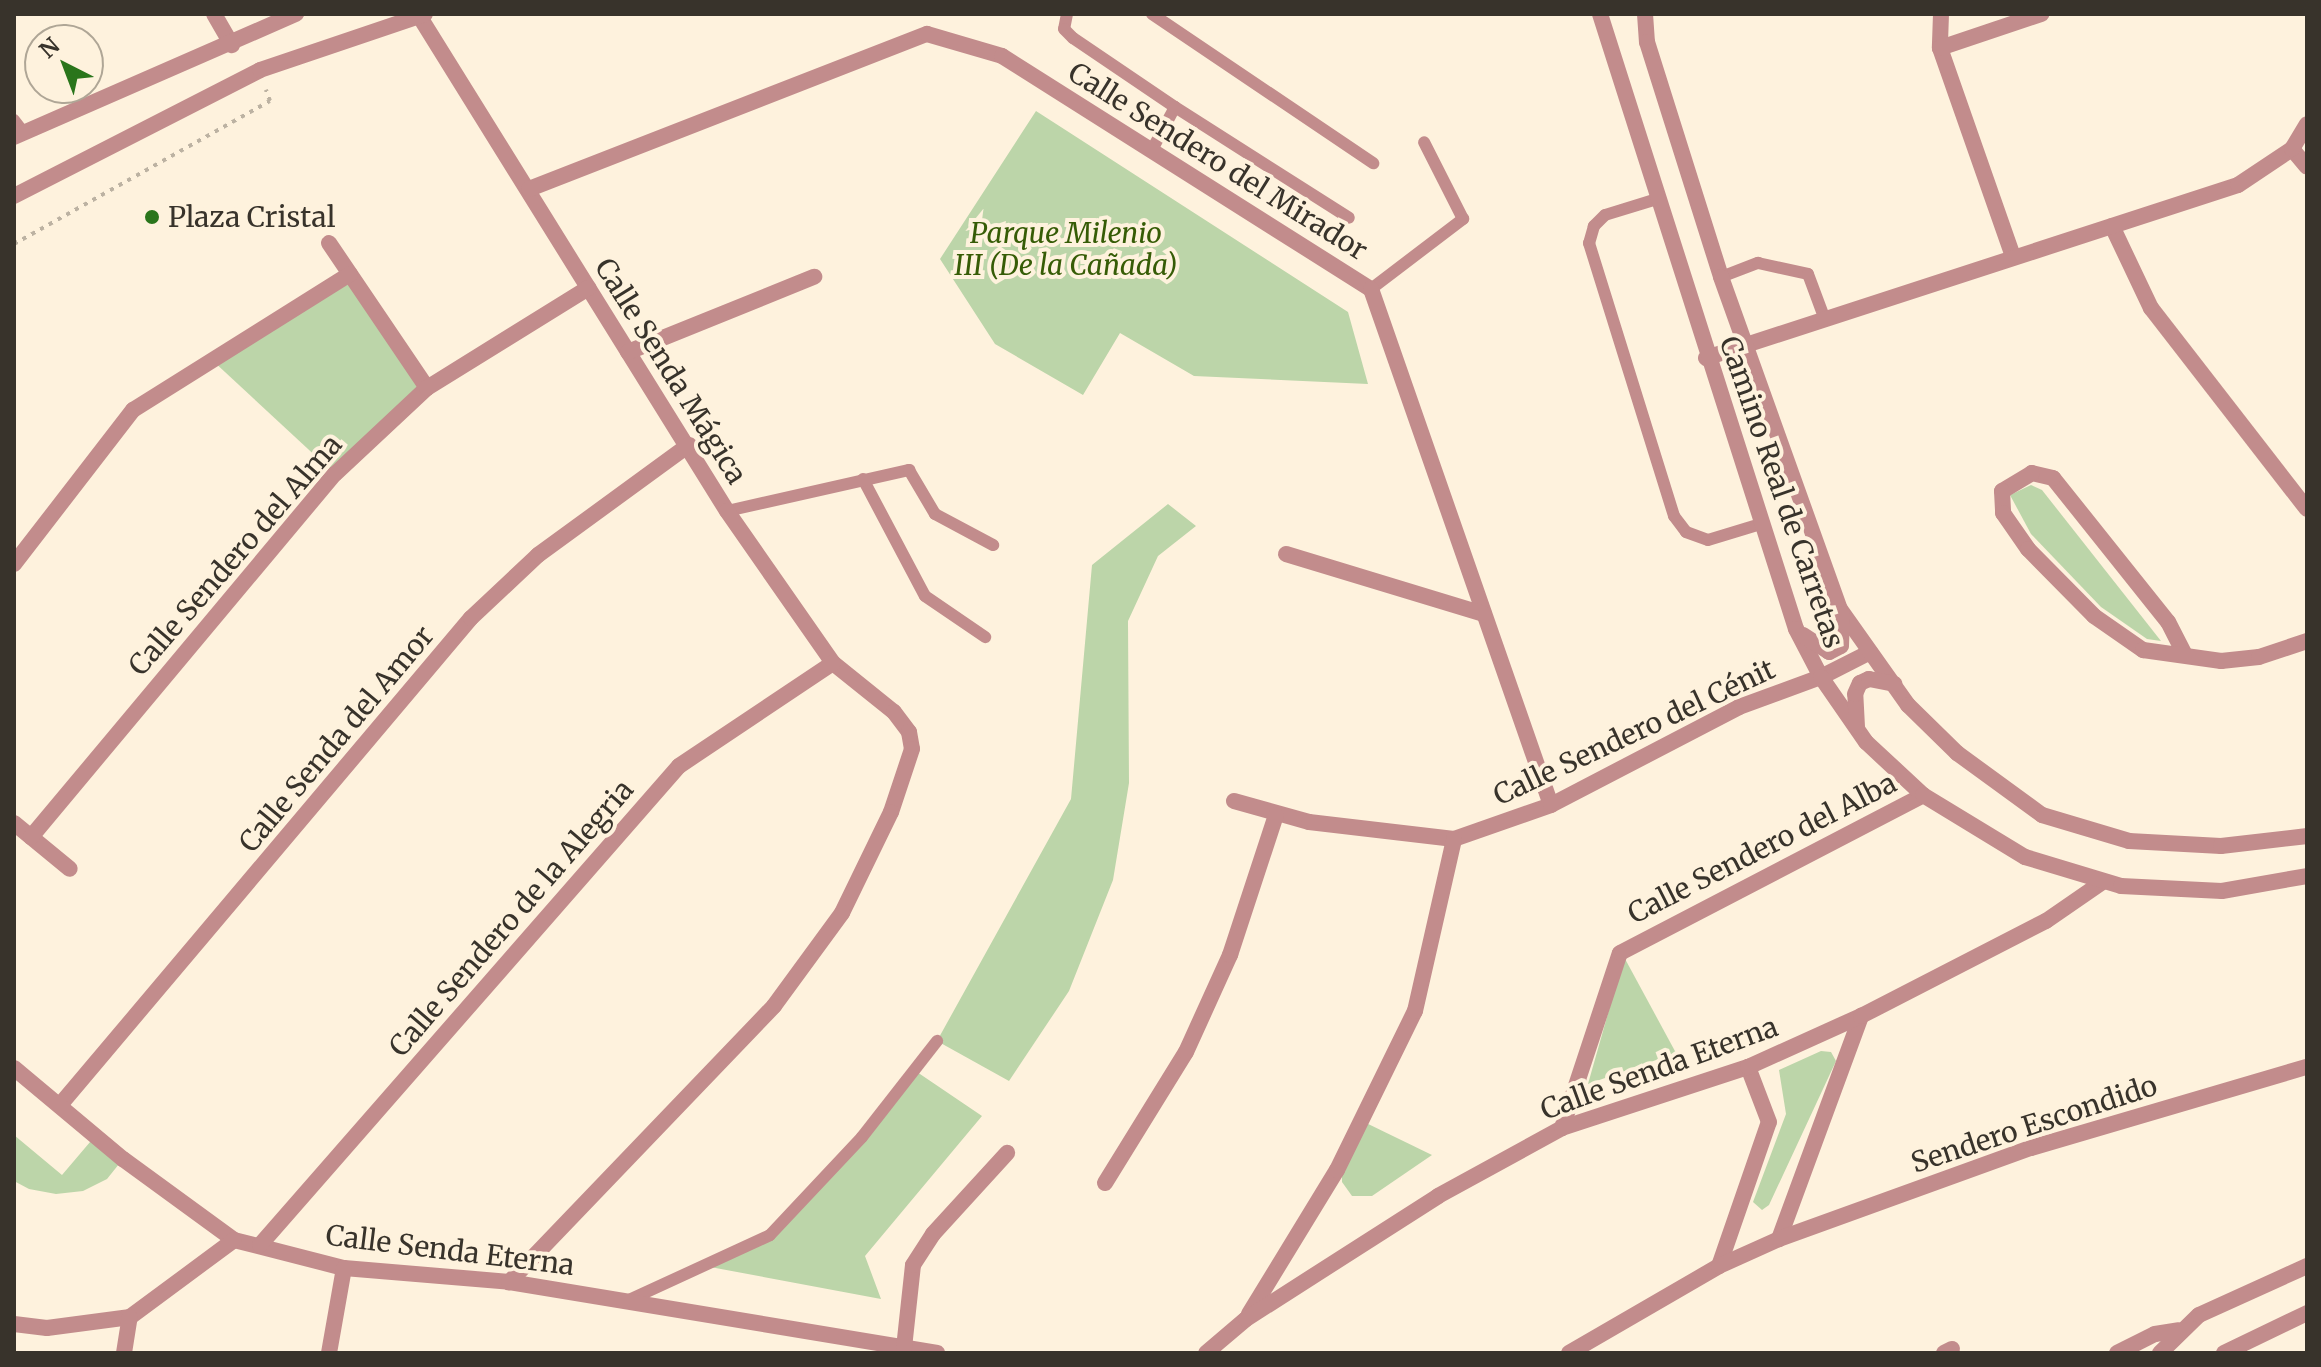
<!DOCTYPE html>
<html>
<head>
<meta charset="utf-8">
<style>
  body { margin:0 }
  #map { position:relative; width:2321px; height:1367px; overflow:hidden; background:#fef2dd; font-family:Merriweather,serif }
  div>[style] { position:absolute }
  .green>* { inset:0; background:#bcd5a9 }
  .path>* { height:4px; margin-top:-2px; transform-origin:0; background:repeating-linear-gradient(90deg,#bcb2a2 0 4px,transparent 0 10px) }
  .service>* { height:12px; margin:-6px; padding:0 6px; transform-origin:6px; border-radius:6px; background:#c28c8c }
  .minor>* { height:16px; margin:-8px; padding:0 8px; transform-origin:8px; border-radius:8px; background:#c28c8c }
  .tertiary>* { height:16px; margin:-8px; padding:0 8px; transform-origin:8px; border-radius:8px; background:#c28c8c }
  .dots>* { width:22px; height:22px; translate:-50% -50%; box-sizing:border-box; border:4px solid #fef2dd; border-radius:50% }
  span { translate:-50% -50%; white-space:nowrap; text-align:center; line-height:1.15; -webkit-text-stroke:8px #fef2dd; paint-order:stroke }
  .street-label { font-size:28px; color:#38332b }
  .poi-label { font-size:28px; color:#38332b }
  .left { translate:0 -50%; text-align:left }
  .park-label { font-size:28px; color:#365c06; font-style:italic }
  .frame { position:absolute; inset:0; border:16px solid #38332b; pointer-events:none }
  .north { position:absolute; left:24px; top:24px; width:80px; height:80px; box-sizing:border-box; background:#fef2dd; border:2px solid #afa696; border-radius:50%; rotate:318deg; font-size:22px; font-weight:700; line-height:32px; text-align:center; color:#38332b }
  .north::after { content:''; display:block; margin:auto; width:28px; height:36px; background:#2a751b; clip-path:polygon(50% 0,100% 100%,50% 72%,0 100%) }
</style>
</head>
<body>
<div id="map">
  <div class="green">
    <i style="clip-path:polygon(1036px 111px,1348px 312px,1368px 384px,1194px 376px,1120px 333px,1083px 395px,995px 344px,940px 259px)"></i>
    <i style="clip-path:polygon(350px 274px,427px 388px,335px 474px,212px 360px)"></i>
    <i style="clip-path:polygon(2031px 485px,2042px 490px,2161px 641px,2147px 639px,2101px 607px,2031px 534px,2010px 495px)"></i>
    <i style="clip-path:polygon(1168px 504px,1196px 526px,1158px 556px,1128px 621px,1129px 783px,1113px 880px,1069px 991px,1009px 1081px,937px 1041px,1071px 799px,1092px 565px)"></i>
    <i style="clip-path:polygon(1624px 957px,1676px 1053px,1588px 1084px)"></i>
    <i style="clip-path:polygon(1821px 1051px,1831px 1052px,1836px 1061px,1769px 1205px,1762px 1210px,1753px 1202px,1786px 1114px,1779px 1070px)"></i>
    <i style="clip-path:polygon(917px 1072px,982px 1116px,865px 1256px,881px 1299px,705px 1266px,770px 1235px)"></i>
    <i style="clip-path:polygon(1362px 1121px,1432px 1155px,1372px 1196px,1352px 1196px,1342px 1182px,1342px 1167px)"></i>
    <i style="clip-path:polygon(14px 1135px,62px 1175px,96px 1135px,123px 1159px,107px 1179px,83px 1191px,56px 1194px,29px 1189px,14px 1181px)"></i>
  </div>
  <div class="path">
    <i style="left:14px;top:244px;width:293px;rotate:-29.2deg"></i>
    <i style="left:270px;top:101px;width:12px;rotate:-110deg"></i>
  </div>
  <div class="service">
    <i style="left:1067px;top:14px;width:15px;rotate:101deg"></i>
    <i style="left:1064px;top:29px;width:13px;rotate:45deg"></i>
    <i style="left:1073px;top:38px;width:123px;rotate:34.1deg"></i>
    <i style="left:1175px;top:107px;width:47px;rotate:118.2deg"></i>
    <i style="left:1152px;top:14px;width:267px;rotate:34deg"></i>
    <i style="left:1175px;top:107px;width:206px;rotate:32.5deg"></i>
    <i style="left:14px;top:120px;width:15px;rotate:53deg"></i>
    <i style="left:1657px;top:199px;width:54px;rotate:162.9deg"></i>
    <i style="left:1605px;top:215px;width:16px;rotate:135deg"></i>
    <i style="left:1594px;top:226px;width:18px;rotate:106deg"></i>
    <i style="left:1589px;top:243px;width:286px;rotate:72.7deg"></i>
    <i style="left:1674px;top:516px;width:20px;rotate:53deg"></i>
    <i style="left:1686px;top:532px;width:23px;rotate:20deg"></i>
    <i style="left:1708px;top:540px;width:55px;rotate:-16.8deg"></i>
    <i style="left:1721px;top:277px;width:40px;rotate:-21deg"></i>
    <i style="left:1758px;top:263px;width:51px;rotate:12.4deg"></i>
    <i style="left:1808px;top:274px;width:46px;rotate:69.6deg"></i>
    <i style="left:1371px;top:289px;width:116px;rotate:-37.3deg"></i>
    <i style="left:1463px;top:219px;width:86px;rotate:-116.9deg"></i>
    <i style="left:863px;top:479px;width:132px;rotate:62.1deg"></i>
    <i style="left:925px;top:596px;width:73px;rotate:34.3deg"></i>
    <i style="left:727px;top:511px;width:187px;rotate:-12.7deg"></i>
    <i style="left:909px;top:470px;width:51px;rotate:59.4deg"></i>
    <i style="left:935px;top:514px;width:66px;rotate:28.1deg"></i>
    <i style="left:629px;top:1300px;width:155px;rotate:-24.7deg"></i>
    <i style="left:770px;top:1235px;width:134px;rotate:-46.8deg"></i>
    <i style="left:862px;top:1137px;width:122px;rotate:-52deg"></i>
  </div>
  <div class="minor">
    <i style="left:214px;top:14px;width:36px;rotate:60deg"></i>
    <i style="left:418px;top:14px;width:585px;rotate:58.13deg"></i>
    <i style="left:727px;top:511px;width:185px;rotate:55.1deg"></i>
    <i style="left:833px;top:663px;width:78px;rotate:38.8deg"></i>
    <i style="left:894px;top:712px;width:25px;rotate:53deg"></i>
    <i style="left:909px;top:732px;width:17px;rotate:80deg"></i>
    <i style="left:912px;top:749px;width:66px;rotate:108.4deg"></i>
    <i style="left:891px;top:812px;width:112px;rotate:115.9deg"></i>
    <i style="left:842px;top:913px;width:115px;rotate:126.2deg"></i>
    <i style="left:774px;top:1006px;width:383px;rotate:133.8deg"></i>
    <i style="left:1941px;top:14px;width:34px;rotate:92deg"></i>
    <i style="left:1940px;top:48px;width:218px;rotate:70.7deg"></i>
    <i style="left:1940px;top:48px;width:107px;rotate:-18.6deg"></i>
    <i style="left:2292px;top:149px;width:23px;rotate:50deg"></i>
    <i style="left:529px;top:189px;width:427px;rotate:-21.3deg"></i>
    <i style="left:927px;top:34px;width:78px;rotate:16.3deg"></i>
    <i style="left:1002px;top:56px;width:436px;rotate:32.3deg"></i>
    <i style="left:1371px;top:289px;width:546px;rotate:70.77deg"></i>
    <i style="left:2112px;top:226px;width:91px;rotate:64.6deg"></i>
    <i style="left:2151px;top:308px;width:254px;rotate:52.2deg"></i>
    <i style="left:329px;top:243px;width:175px;rotate:55.9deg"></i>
    <i style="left:628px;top:352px;width:201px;rotate:-22deg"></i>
    <i style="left:1706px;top:358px;width:559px;rotate:-18.01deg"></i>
    <i style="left:2238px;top:185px;width:65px;rotate:-33.7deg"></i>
    <i style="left:2292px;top:149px;width:29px;rotate:-59deg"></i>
    <i style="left:1286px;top:554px;width:207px;rotate:16.9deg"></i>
    <i style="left:14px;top:564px;width:195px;rotate:-52.3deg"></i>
    <i style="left:133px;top:410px;width:256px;rotate:-32.1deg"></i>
    <i style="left:2185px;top:655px;width:37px;rotate:-117deg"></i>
    <i style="left:2168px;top:622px;width:184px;rotate:-128.6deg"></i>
    <i style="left:2053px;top:478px;width:22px;rotate:-167deg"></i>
    <i style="left:2032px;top:473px;width:35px;rotate:149deg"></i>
    <i style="left:2002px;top:491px;width:22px;rotate:87deg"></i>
    <i style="left:2003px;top:513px;width:44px;rotate:55.2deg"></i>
    <i style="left:2028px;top:549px;width:94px;rotate:45.4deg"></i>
    <i style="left:2094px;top:616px;width:60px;rotate:34.8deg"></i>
    <i style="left:2143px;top:650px;width:79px;rotate:8deg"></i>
    <i style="left:2221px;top:661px;width:38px;rotate:-6deg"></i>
    <i style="left:2259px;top:657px;width:51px;rotate:-18.4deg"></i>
    <i style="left:1234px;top:801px;width:78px;rotate:15.6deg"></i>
    <i style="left:1309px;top:822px;width:146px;rotate:6.7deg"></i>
    <i style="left:1454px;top:839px;width:103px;rotate:-19.3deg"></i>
    <i style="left:1551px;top:805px;width:212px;rotate:-27.5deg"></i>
    <i style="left:1739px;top:707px;width:87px;rotate:-20.1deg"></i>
    <i style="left:1821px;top:677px;width:55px;rotate:-27deg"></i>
    <i style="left:14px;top:823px;width:72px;rotate:39.4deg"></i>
    <i style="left:31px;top:837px;width:473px;rotate:-50.1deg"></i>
    <i style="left:335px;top:474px;width:126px;rotate:-43.1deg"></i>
    <i style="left:427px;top:388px;width:190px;rotate:-31.8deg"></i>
    <i style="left:60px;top:1105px;width:637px;rotate:-49.84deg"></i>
    <i style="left:471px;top:618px;width:92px;rotate:-43.2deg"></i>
    <i style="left:538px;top:555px;width:187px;rotate:-36.1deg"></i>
    <i style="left:1562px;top:1128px;width:184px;rotate:-71.7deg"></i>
    <i style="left:1620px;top:953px;width:342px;rotate:-27.5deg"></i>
    <i style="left:123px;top:1159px;width:137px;rotate:36.1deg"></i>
    <i style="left:234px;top:1240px;width:114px;rotate:14.3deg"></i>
    <i style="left:344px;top:1268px;width:166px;rotate:4.8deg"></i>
    <i style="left:509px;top:1282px;width:434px;rotate:9.4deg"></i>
    <i style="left:1105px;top:1183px;width:154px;rotate:-58.3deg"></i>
    <i style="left:1186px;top:1052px;width:107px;rotate:-65.6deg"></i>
    <i style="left:1230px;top:955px;width:147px;rotate:-71.8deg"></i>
    <i style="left:1779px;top:1239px;width:238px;rotate:-69.8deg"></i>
    <i style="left:260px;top:1245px;width:636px;rotate:-48.82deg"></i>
    <i style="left:679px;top:766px;width:185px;rotate:-33.8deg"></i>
    <i style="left:1719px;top:1266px;width:152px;rotate:-70.9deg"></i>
    <i style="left:1769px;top:1122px;width:59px;rotate:-110.9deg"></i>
    <i style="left:1249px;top:1314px;width:169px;rotate:-58.6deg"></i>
    <i style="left:1337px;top:1170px;width:177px;rotate:-63.9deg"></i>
    <i style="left:1415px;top:1011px;width:176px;rotate:-77.2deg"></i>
    <i style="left:14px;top:1324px;width:33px;rotate:7deg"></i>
    <i style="left:47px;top:1328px;width:84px;rotate:-7.5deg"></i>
    <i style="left:130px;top:1317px;width:129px;rotate:-36.5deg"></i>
    <i style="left:904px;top:1348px;width:83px;rotate:-83.8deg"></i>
    <i style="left:913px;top:1265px;width:37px;rotate:-57deg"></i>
    <i style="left:933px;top:1234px;width:110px;rotate:-47.6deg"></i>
    <i style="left:124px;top:1353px;width:36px;rotate:-81deg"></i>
    <i style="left:329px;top:1353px;width:86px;rotate:-80deg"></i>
    <i style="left:1206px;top:1353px;width:52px;rotate:-40.4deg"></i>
    <i style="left:1246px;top:1319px;width:228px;rotate:-32.6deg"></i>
    <i style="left:1438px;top:1196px;width:141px;rotate:-28.7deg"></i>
    <i style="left:1562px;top:1128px;width:196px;rotate:-18.2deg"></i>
    <i style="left:1748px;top:1067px;width:124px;rotate:-24.3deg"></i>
    <i style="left:1861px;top:1016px;width:208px;rotate:-27.2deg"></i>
    <i style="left:2046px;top:921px;width:70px;rotate:-34.6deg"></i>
    <i style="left:1569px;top:1353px;width:173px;rotate:-30.1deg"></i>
    <i style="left:1719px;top:1266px;width:66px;rotate:-24.2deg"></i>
    <i style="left:1779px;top:1239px;width:268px;rotate:-19.9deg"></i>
    <i style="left:2031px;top:1148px;width:288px;rotate:-16.4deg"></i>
    <i style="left:1944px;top:1353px;width:9px;rotate:-27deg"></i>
    <i style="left:2117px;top:1353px;width:42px;rotate:-26.6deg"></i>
    <i style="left:2155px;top:1334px;width:24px;rotate:-9deg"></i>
  </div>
  <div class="tertiary">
    <i style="left:1600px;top:14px;width:645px;rotate:72.32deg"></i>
    <i style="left:1796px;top:629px;width:54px;rotate:62.5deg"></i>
    <i style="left:1821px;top:677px;width:79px;rotate:55.3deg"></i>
    <i style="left:1866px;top:742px;width:78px;rotate:42.9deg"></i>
    <i style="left:1923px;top:795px;width:119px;rotate:31.3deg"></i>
    <i style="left:2025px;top:857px;width:100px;rotate:16.8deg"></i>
    <i style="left:2121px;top:886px;width:101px;rotate:2.8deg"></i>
    <i style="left:2222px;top:891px;width:86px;rotate:-10deg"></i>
    <i style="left:1645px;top:14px;width:28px;rotate:86deg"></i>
    <i style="left:1647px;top:42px;width:246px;rotate:72.5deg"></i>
    <i style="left:1721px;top:277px;width:353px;rotate:70.3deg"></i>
    <i style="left:1840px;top:609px;width:118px;rotate:54.7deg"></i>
    <i style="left:1908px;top:705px;width:69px;rotate:44.4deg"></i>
    <i style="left:1957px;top:753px;width:105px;rotate:36.1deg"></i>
    <i style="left:2042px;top:815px;width:91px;rotate:16.6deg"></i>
    <i style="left:2129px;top:841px;width:92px;rotate:3.1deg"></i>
    <i style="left:2221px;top:846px;width:87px;rotate:-6.6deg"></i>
    <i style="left:14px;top:137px;width:308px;rotate:-23.6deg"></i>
    <i style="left:14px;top:196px;width:276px;rotate:-27.1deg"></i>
    <i style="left:260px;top:70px;width:174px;rotate:-18.7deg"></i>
    <i style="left:1803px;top:635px;width:31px;rotate:33deg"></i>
    <i style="left:1829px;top:652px;width:13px;rotate:-27deg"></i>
    <i style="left:1841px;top:646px;width:32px;rotate:-88deg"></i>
    <i style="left:1857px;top:727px;width:33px;rotate:-93deg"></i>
    <i style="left:1855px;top:694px;width:12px;rotate:-66deg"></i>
    <i style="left:1860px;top:683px;width:10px;rotate:-24deg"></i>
    <i style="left:1869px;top:679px;width:26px;rotate:11deg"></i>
    <i style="left:14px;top:1068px;width:142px;rotate:39.9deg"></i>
    <i style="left:2160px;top:1353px;width:54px;rotate:-44.3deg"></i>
    <i style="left:2199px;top:1315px;width:119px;rotate:-24.4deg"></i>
    <i style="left:2224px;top:1353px;width:92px;rotate:-25.7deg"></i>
  </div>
  <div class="dots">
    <i style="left:152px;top:217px;background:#2a751b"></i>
  </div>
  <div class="street-label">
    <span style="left:1218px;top:161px;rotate:32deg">Calle Sendero del Mirador</span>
    <span style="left:671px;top:371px;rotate:58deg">Calle Senda Mágica</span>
    <span style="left:1782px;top:492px;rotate:71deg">Camino Real de Carretas</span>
    <span style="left:235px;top:555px;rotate:-49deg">Calle Sendero del Alma</span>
    <span style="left:1634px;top:732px;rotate:-25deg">Calle Sendero del Cénit</span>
    <span style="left:336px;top:739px;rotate:-50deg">Calle Senda del Amor</span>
    <span style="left:1762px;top:848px;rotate:-27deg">Calle Sendero del Alba</span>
    <span style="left:511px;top:918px;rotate:-49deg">Calle Sendero de la Alegria</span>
    <span style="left:1659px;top:1068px;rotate:-20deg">Calle Senda Eterna</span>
    <span style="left:2034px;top:1124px;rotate:-18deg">Sendero Escondido</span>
    <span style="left:450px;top:1250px;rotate:7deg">Calle Senda Eterna</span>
  </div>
  <div class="poi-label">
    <span class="left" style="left:168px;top:217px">Plaza Cristal</span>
  </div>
  <div class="park-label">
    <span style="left:1066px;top:249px">Parque Milenio<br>III (De la Cañada)</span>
  </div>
  <div class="frame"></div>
  <div class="north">N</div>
</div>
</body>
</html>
